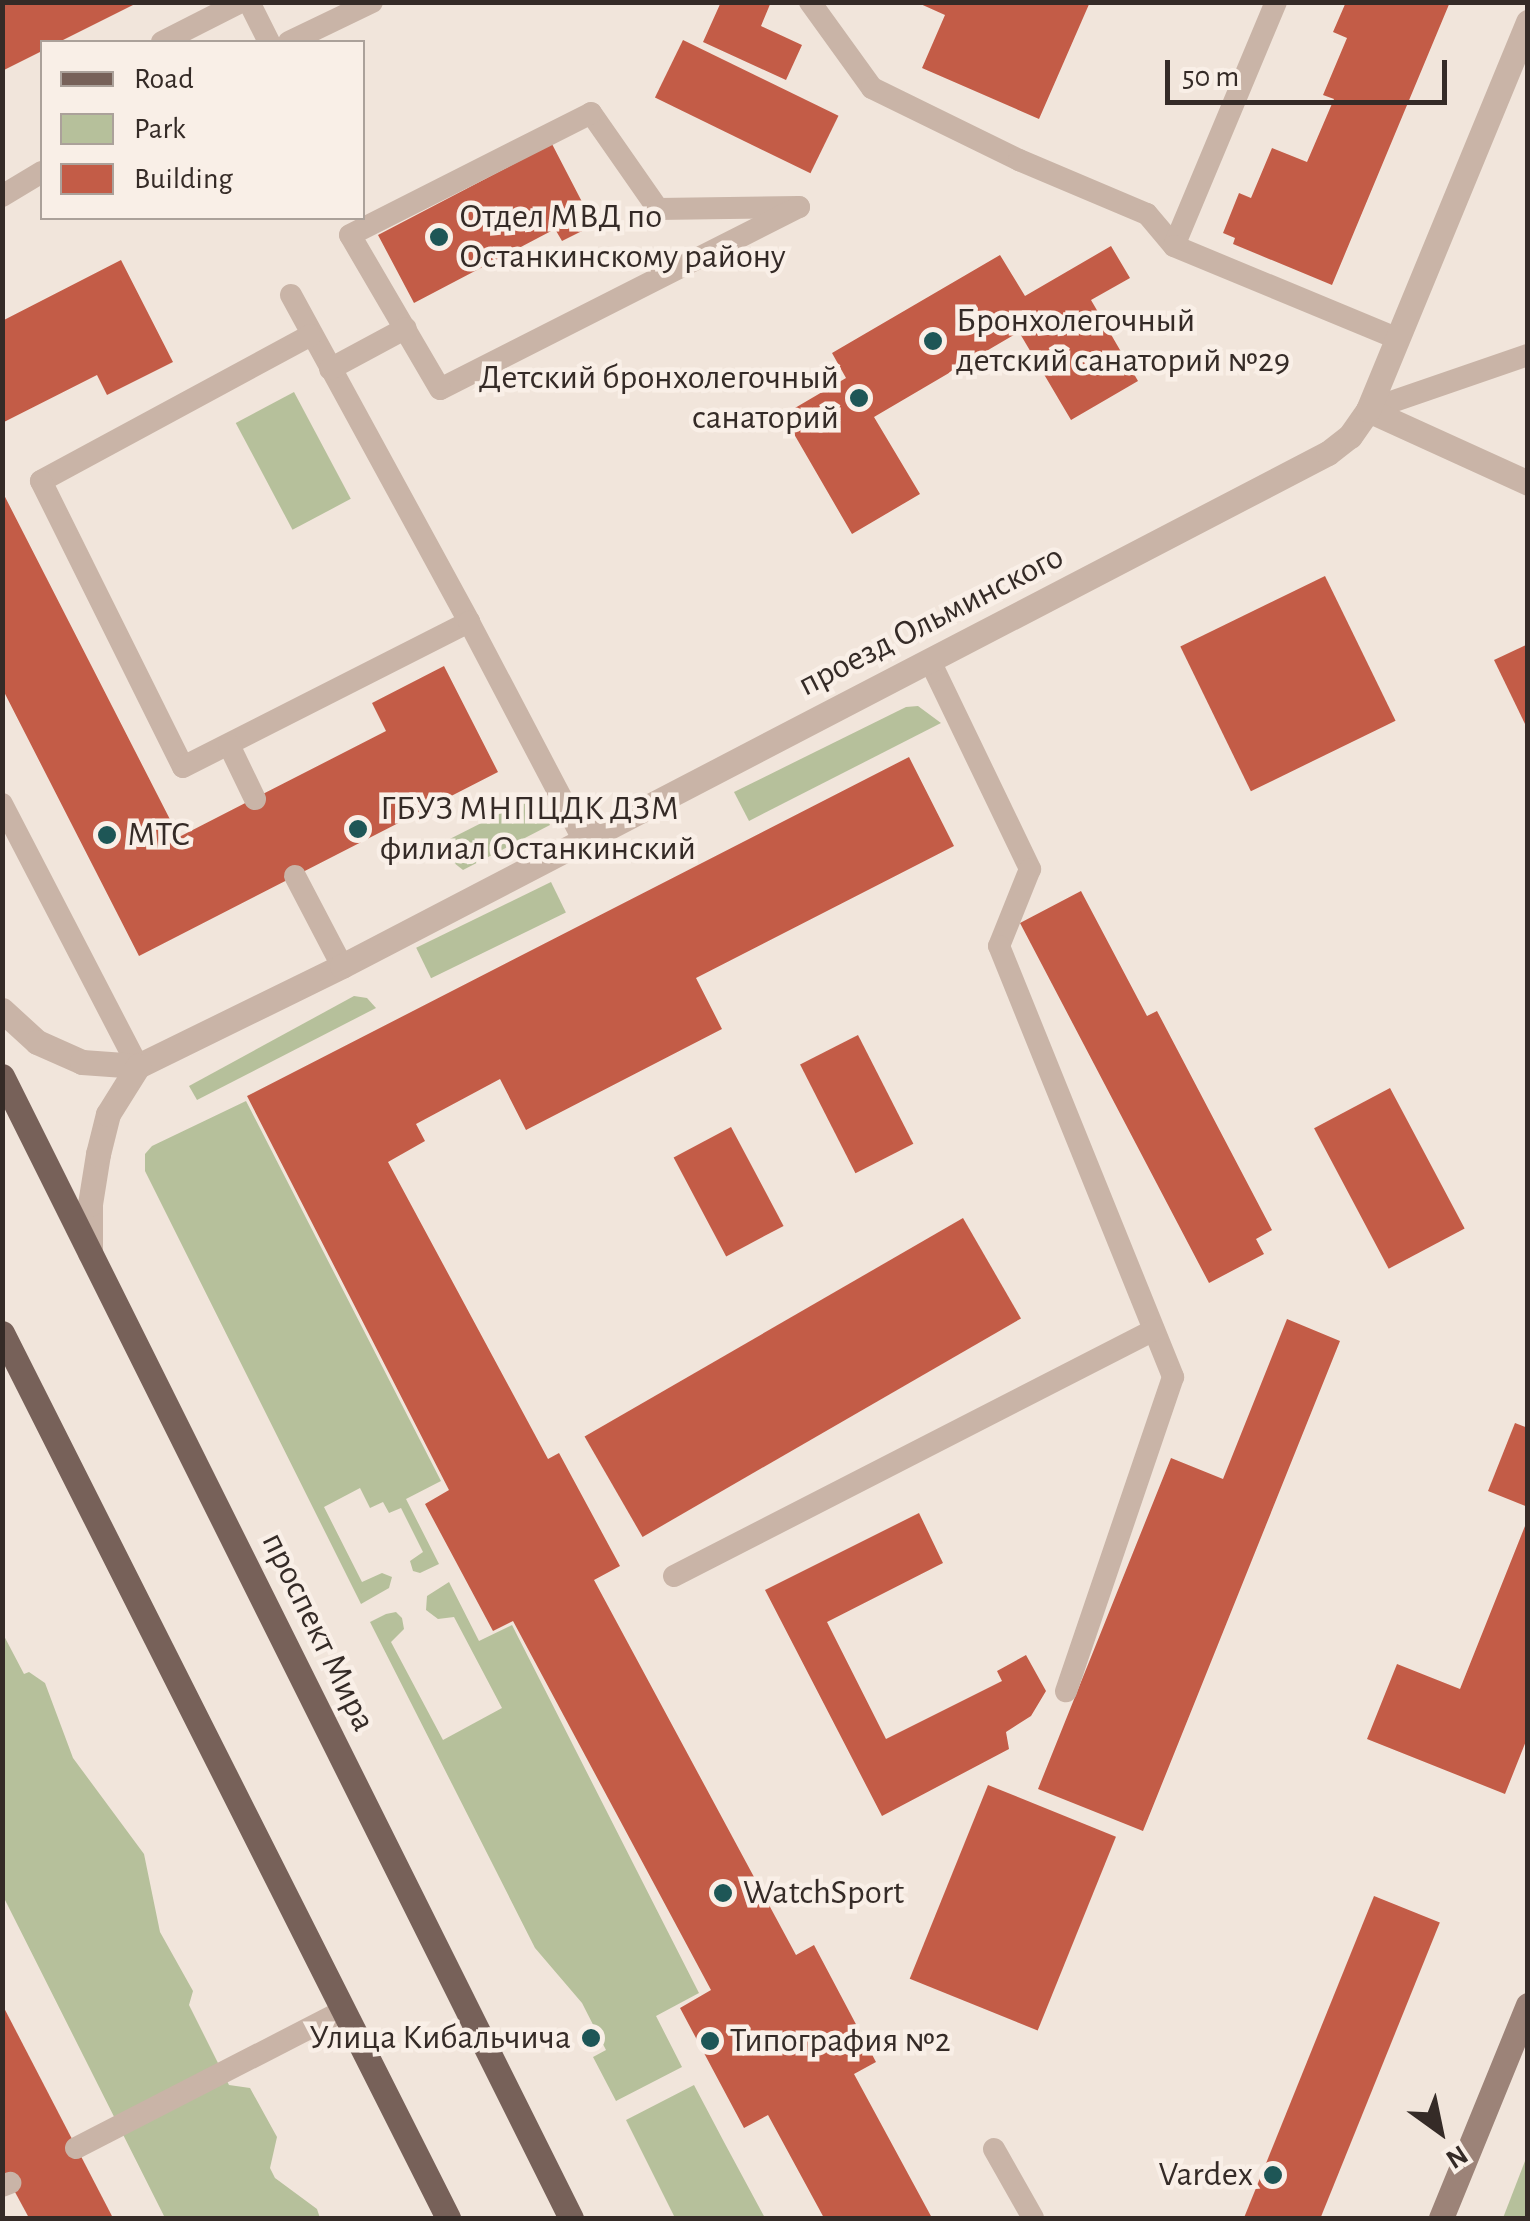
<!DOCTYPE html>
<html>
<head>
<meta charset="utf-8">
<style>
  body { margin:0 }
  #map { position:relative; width:1530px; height:2221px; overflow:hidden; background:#f1e5db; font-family:"Alegreya Sans",sans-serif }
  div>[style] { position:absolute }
  .green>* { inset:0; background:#b6c09b; transform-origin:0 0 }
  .building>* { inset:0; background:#c35c47; transform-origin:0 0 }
  .lane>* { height:22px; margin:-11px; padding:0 11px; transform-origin:11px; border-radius:11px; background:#c9b4a7 }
  .street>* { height:25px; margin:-12.5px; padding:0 12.5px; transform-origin:12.5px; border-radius:12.5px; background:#c9b4a7 }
  .secondary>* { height:25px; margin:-12.5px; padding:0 12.5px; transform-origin:12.5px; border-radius:12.5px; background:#9c8378 }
  .primary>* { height:25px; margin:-12.5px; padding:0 12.5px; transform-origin:12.5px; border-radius:12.5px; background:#776159 }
  .dots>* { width:28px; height:28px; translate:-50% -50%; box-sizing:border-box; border:5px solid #f9efe7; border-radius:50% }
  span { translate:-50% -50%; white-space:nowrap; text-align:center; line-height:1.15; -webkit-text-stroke:9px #f9efe7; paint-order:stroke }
  .poi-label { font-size:35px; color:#352b27 }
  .left { translate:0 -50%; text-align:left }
  .right { translate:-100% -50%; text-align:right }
  .street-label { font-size:35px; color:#352b27 }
  .frame { position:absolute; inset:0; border:5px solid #352b27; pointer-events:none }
  .legend { position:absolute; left:40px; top:40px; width:325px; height:180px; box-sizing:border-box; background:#f9efe7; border:2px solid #aba19a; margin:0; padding:12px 18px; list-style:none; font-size:30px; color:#352b27 }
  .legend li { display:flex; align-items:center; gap:20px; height:50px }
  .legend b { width:50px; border:2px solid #aba19a }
  .north { position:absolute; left:1390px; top:2081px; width:100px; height:100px; -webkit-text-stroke:8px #f9efe7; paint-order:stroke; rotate:147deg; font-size:28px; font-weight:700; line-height:40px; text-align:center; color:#352b27 }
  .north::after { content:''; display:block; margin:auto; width:35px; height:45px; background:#352b27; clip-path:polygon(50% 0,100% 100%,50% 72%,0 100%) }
  .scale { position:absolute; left:1165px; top:60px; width:282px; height:45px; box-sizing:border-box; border:5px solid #352b27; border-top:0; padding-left:12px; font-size:30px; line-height:35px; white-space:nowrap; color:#352b27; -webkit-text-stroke:8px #f9efe7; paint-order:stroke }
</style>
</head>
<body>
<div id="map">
  <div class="green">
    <i style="left:294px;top:392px;width:121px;height:66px;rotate:62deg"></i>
    <i style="clip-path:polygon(918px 706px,941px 723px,749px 821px,734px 792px,906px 707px)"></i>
    <i style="clip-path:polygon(535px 796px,550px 825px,463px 870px,434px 847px)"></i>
    <i style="left:551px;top:882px;width:34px;height:150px;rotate:64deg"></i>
    <i style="clip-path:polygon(354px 996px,367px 998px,376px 1008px,197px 1100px,189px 1086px)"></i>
    <i style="clip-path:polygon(246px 1101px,441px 1481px,406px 1499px,439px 1564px,420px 1573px,413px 1571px,410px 1561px,423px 1552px,401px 1508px,389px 1513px,383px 1502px,370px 1508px,360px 1488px,324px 1507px,362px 1582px,382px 1573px,392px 1577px,389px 1588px,361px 1604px,145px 1171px,145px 1154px,152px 1146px)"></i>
    <i style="clip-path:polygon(449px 1582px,479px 1641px,512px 1625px,699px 1993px,656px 2016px,682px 2067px,616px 2101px,593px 2057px,606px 2050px,582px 2003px,535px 1948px,370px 1622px,386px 1614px,396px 1612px,402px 1618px,404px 1629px,391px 1642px,443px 1740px,502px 1708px,454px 1617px,438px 1619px,426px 1610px,427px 1596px)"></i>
    <i style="clip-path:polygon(2px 1632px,24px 1674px,29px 1672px,45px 1683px,73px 1758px,144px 1854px,160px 1932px,193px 1991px,189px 2005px,229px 2085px,250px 2088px,277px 2137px,270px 2168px,275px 2178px,317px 2209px,320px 2218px,165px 2218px,3px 1896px)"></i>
    <i style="clip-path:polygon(694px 2085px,724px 2142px,765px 2218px,675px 2218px,626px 2120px)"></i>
    <i style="clip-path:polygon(1527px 2156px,1527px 2218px,1503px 2218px)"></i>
  </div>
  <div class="building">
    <i style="clip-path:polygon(2px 2px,139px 2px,59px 42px,42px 42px,42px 51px,2px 71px)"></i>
    <i style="clip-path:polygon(721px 2px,771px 2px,761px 26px,802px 45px,786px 80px,703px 42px)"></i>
    <i style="clip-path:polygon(916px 2px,1090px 2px,1039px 119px,922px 68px,945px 15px)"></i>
    <i style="clip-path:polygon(1346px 2px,1450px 2px,1332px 285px,1233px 244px,1235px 238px,1223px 233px,1239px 193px,1251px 198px,1272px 148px,1307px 162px,1334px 99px,1323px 95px,1347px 38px,1333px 32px)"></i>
    <i style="left:683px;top:40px;width:173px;height:64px;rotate:26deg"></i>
    <i style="clip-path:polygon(552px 144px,594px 225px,562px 241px,555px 229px,414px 303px,378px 235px)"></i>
    <i style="clip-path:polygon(1111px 246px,1130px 278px,1091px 300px,1138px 381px,1071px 420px,1019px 332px,874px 417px,920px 494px,852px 534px,783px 415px,846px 378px,832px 353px,1000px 255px,1025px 296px)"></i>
    <i style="clip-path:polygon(121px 260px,173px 362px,107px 395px,97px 375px,2px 423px,2px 321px)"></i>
    <i style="clip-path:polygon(2px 491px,179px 837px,386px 731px,372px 703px,444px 666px,498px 772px,139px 956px,2px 688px)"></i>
    <i style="left:1325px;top:576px;width:161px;height:161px;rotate:64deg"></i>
    <i style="clip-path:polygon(1528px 644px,1528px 730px,1494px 660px)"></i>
    <i style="clip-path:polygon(909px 757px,954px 846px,696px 978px,722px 1029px,526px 1130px,500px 1079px,416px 1124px,425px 1141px,388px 1162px,548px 1459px,559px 1453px,620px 1566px,594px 1580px,796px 1955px,814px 1945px,876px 2062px,854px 2074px,932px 2218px,824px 2218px,768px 2115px,744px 2128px,680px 2008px,711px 1990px,513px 1621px,493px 1631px,425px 1504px,449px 1490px,247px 1096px)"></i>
    <i style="clip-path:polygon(1081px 891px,1147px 1016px,1157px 1011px,1272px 1230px,1256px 1239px,1264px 1254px,1209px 1283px,1020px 923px)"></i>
    <i style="left:858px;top:1035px;width:122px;height:65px;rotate:63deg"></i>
    <i style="left:1390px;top:1088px;width:159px;height:86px;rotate:62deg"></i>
    <i style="left:731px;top:1127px;width:112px;height:65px;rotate:62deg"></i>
    <i style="left:963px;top:1218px;width:116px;height:437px;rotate:60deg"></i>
    <i style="clip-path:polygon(1287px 1319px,1340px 1341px,1143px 1831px,1038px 1789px,1171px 1458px,1223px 1479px)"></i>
    <i style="clip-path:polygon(1515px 1423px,1528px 1428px,1528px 1507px,1488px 1491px)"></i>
    <i style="clip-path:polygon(919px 1513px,943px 1563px,827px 1622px,886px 1739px,1002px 1681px,997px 1671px,1026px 1655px,1046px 1691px,1031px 1716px,1006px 1732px,1009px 1749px,882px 1816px,765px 1590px)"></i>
    <i style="clip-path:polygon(1527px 1521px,1528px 1736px,1505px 1794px,1367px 1739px,1397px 1664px,1460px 1689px)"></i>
    <i style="left:988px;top:1785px;width:138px;height:209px;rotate:22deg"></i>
    <i style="left:1374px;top:1896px;width:71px;height:347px;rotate:22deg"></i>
    <i style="clip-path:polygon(2px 2004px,113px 2218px,29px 2218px,2px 2168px)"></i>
  </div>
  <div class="lane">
    <i style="left:249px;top:2px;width:45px;rotate:63.4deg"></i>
    <i style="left:810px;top:2px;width:106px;rotate:54.2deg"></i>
    <i style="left:872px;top:88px;width:164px;rotate:26.1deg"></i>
    <i style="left:1019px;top:160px;width:139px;rotate:22.9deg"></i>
    <i style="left:1147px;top:214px;width:42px;rotate:49.8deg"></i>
    <i style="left:1276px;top:2px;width:264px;rotate:112.7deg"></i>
    <i style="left:1174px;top:246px;width:240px;rotate:22.5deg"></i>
    <i style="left:162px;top:42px;width:89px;rotate:-26.9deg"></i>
    <i style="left:289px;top:42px;width:92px;rotate:-25.7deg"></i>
    <i style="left:591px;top:113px;width:117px;rotate:55.1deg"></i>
    <i style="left:658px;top:209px;width:141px;rotate:-0.8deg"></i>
    <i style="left:799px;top:207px;width:402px;rotate:153.1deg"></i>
    <i style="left:440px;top:389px;width:178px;rotate:-120.3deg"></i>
    <i style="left:350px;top:235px;width:270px;rotate:-26.8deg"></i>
    <i style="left:2px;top:196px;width:47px;rotate:-31deg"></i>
    <i style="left:291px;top:295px;width:372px;rotate:61.4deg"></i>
    <i style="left:311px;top:335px;width:307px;rotate:151.6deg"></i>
    <i style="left:41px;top:481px;width:319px;rotate:63.6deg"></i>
    <i style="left:183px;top:767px;width:321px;rotate:-26.9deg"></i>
    <i style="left:469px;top:622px;width:245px;rotate:62.3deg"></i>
    <i style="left:330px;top:369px;width:86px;rotate:-28.3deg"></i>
    <i style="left:1368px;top:410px;width:169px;rotate:-19deg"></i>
    <i style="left:930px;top:661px;width:231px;rotate:64.3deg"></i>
    <i style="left:1030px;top:869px;width:83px;rotate:111.9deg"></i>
    <i style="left:999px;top:946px;width:465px;rotate:68deg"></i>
    <i style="left:1173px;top:1377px;width:332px;rotate:108.8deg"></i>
    <i style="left:229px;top:745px;width:60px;rotate:64.3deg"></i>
    <i style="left:2px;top:804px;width:295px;rotate:62.6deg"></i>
    <i style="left:295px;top:876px;width:102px;rotate:62.4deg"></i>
    <i style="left:674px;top:1576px;width:539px;rotate:-27.14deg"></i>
    <i style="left:76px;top:2148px;width:300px;rotate:-27.2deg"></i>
    <i style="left:994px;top:2149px;width:79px;rotate:60.5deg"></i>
    <i style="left:2px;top:2186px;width:9px;rotate:-21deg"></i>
  </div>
  <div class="street">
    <i style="left:1368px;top:410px;width:176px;rotate:24.5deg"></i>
    <i style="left:2px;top:1010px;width:47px;rotate:42.4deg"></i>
    <i style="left:37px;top:1042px;width:49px;rotate:24deg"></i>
    <i style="left:82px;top:1062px;width:56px;rotate:4.1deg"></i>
    <i style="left:138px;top:1066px;width:227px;rotate:-26.1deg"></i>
    <i style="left:342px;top:966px;width:1111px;rotate:-27.49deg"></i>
    <i style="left:1328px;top:453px;width:28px;rotate:-38deg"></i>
    <i style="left:1350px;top:436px;width:32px;rotate:-55deg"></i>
    <i style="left:1368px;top:410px;width:420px;rotate:-67.6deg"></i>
    <i style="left:90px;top:1253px;width:49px;rotate:-90deg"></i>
    <i style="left:90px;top:1204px;width:51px;rotate:-80.9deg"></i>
    <i style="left:98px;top:1154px;width:41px;rotate:-76deg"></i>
    <i style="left:108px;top:1114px;width:57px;rotate:-58deg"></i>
  </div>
  <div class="secondary">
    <i style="left:1441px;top:2218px;width:230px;rotate:-67.8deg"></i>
  </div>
  <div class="primary">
    <i style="left:2px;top:1076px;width:1276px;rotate:63.52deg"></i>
    <i style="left:2px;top:1333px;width:991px;rotate:63.25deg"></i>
  </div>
  <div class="dots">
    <i style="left:439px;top:237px;background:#1e5656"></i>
    <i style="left:933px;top:341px;background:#1e5656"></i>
    <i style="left:859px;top:398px;background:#1e5656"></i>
    <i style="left:358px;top:829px;background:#1e5656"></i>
    <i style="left:107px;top:835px;background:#1e5656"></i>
    <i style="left:723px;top:1893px;background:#1e5656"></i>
    <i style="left:591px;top:2038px;background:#1e5656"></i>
    <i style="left:710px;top:2041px;background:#1e5656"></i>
    <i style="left:1273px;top:2175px;background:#1e5656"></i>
  </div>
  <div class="poi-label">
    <span class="left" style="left:459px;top:237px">Отдел МВД по<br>Останкинскому району</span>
    <span class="left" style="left:956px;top:341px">Бронхолегочный<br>детский санаторий №29</span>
    <span class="right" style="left:839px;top:398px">Детский бронхолегочный<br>санаторий</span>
    <span class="left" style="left:380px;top:829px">ГБУЗ МНПЦДК ДЗМ<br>филиал Останкинский</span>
    <span class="left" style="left:127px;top:835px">МТС</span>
    <span class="left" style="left:743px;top:1893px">WatchSport</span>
    <span class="right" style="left:571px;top:2038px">Улица Кибальчича</span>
    <span class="left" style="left:730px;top:2041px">Типография №2</span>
    <span class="right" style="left:1253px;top:2175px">Vardex</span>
  </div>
  <div class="street-label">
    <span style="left:931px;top:621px;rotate:-27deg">проезд Ольминского</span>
    <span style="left:318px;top:1632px;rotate:64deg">проспект Мира</span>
  </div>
  <div class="frame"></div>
  <ul class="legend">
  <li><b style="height:12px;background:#776159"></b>Road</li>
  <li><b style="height:28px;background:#b6c09b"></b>Park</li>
  <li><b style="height:28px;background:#c35c47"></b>Building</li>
  </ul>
  <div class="north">N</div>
  <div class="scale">50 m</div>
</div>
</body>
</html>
